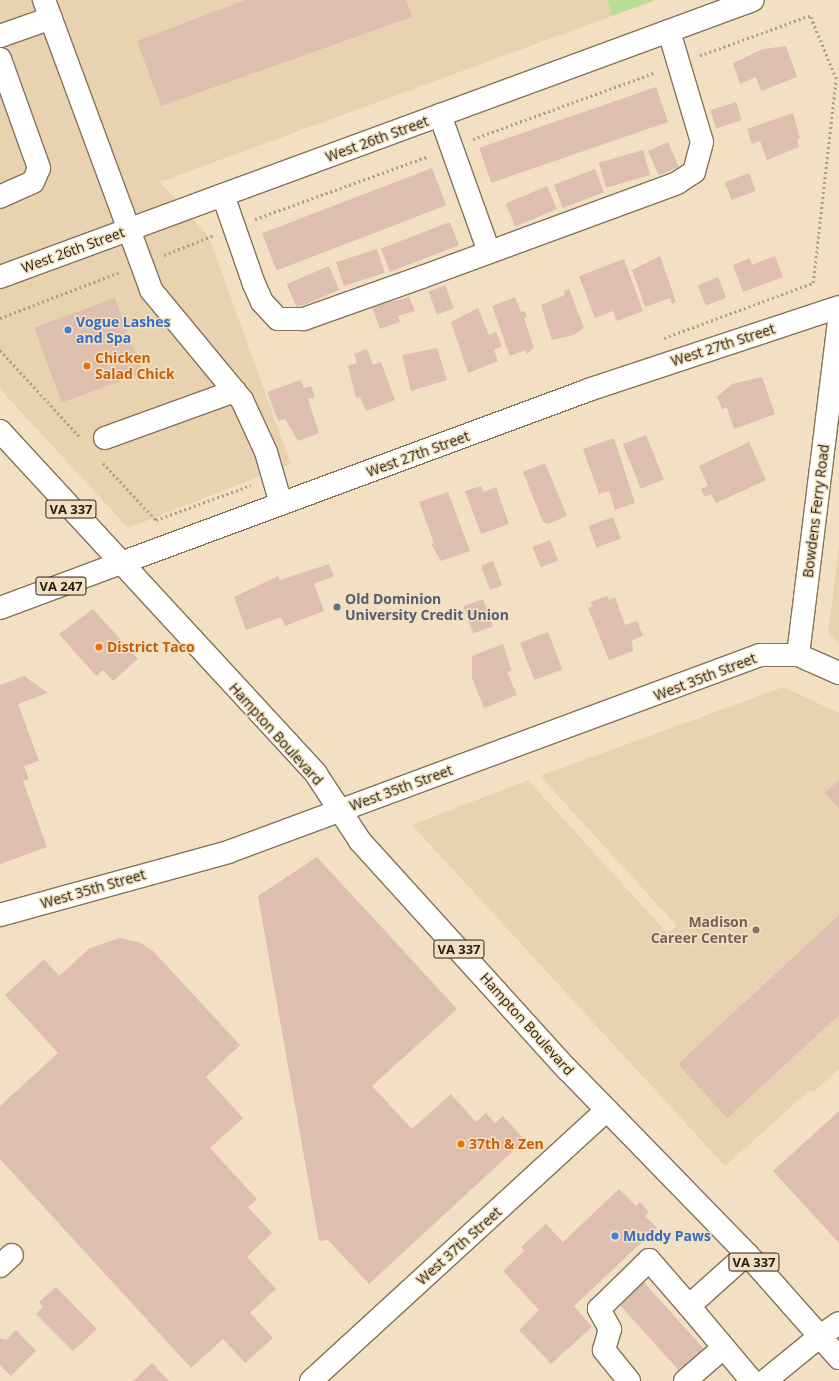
<!DOCTYPE html>
<html>
<head>
<meta charset="utf-8">
<style>
  body { margin:0 }
  #map { position:relative; width:839px; height:1381px; overflow:hidden; background:#f3e0c3; font-family:"Open Sans",sans-serif }
  div>[style] { position:absolute }
  .built>* { inset:0; background:#e9d2b0 }
  .green>* { inset:0; background:#b8dd93 }
  .building>* { inset:0; background:#debeae; transform-origin:0 0 }
  .path>* { height:2.5px; margin-top:-1.25px; transform-origin:0; background:repeating-linear-gradient(90deg,#ac9d86 0 2px,transparent 0 5px) }
  .roads { filter:drop-shadow(1px 0 #847359) drop-shadow(-1px 0 #847359) drop-shadow(0 1px #847359) drop-shadow(0 -1px #847359) }
  .minor>* { height:22px; margin:-11px; padding:0 11px; transform-origin:11px; border-radius:11px; background:#fff }
  .major>* { height:22px; margin:-11px; padding:0 11px; transform-origin:11px; border-radius:11px; background:#fff }
  .dots>* { width:11px; height:11px; translate:-50% -50%; box-sizing:border-box; border:2px solid #f3e0c3; border-radius:50% }
  span { translate:-50% -50%; white-space:nowrap; text-align:center; line-height:1.15; -webkit-text-stroke:3px #f3e0c3; paint-order:stroke }
  .shield-label span { padding:1px 3px; background:#f3e0c3; border:1px solid; border-radius:3px; -webkit-text-stroke-width:0 }
  .shield-label { font-size:13px; color:#251e14; font-weight:700 }
  .street-label { font-size:14px; color:#251e14 }
  .shop-label { font-size:14px; color:#366cbe; font-weight:700 }
  .left { translate:0 -50%; text-align:left }
  .food-label { font-size:14px; color:#c56008; font-weight:700 }
  .service-label { font-size:14px; color:#4e5e75; font-weight:700 }
  .education-label { font-size:14px; color:#785e54; font-weight:700 }
  .right { translate:-100% -50%; text-align:right }
</style>
</head>
<body>
<div id="map">
  <div class="built">
    <i style="clip-path:polygon(0 0,607px 0,612px 16px,160px 182px,209px 237px,291px 464px,128px 528px,0 389px)"></i>
    <i style="clip-path:polygon(839px 546px,839px 644px,828px 633px)"></i>
    <i style="clip-path:polygon(783px 687px,839px 713px,839px 1069px,814px 1092px,810px 1090px,725px 1166px,412px 825px,528px 780px,667px 933px,677px 926px,540px 776px)"></i>
  </div>
  <div class="green">
    <i style="clip-path:polygon(607px 0,656px 0,612px 16px)"></i>
  </div>
  <div class="building">
    <i style="clip-path:polygon(245px 0,406px 0,412px 17px,161px 106px,137px 41px)"></i>
    <i style="clip-path:polygon(786px 46px,797px 77px,761px 91px,756px 77px,740px 84px,733px 63px,763px 49px)"></i>
    <i style="left:656px;top:87px;width:37px;height:187px;rotate:71deg"></i>
    <i style="left:736px;top:102px;width:19px;height:27px;rotate:72deg"></i>
    <i style="clip-path:polygon(793px 113px,800px 138px,797px 140px,799px 147px,767px 160px,760px 141px,752px 144px,747px 129px)"></i>
    <i style="left:668px;top:142px;width:27px;height:22px;rotate:66deg"></i>
    <i style="left:643px;top:150px;width:26px;height:46px;rotate:74deg"></i>
    <i style="left:432px;top:168px;width:40px;height:182px;rotate:69deg"></i>
    <i style="left:595px;top:169px;width:25px;height:44px;rotate:69deg"></i>
    <i style="left:749px;top:173px;width:19px;height:26px;rotate:69deg"></i>
    <i style="left:547px;top:186px;width:25px;height:45px;rotate:67deg"></i>
    <i style="left:450px;top:222px;width:25px;height:74px;rotate:69deg"></i>
    <i style="left:377px;top:249px;width:25px;height:43px;rotate:72deg"></i>
    <i style="clip-path:polygon(660px 256px,676px 302px,672px 304px,670px 298px,645px 307px,632px 270px)"></i>
    <i style="clip-path:polygon(775px 256px,783px 277px,743px 292px,733px 265px,750px 258px,752px 265px)"></i>
    <i style="clip-path:polygon(624px 259px,643px 311px,617px 321px,613px 311px,595px 318px,579px 276px)"></i>
    <i style="left:329px;top:266px;width:26px;height:46px;rotate:67deg"></i>
    <i style="left:718px;top:277px;width:22px;height:22px;rotate:68deg"></i>
    <i style="left:445px;top:285px;width:25px;height:18px;rotate:69deg"></i>
    <i style="clip-path:polygon(569px 289px,584px 328px,574px 335px,552px 340px,541px 305px,565px 295px,564px 291px)"></i>
    <i style="clip-path:polygon(409px 297px,415px 311px,398px 316px,400px 322px,380px 329px,372px 307px)"></i>
    <i style="clip-path:polygon(515px 297px,521px 312px,525px 311px,527px 317px,524px 318px,534px 348px,527px 354px,525px 350px,510px 356px,492px 306px)"></i>
    <i style="left:115px;top:298px;width:80px;height:86px;rotate:70deg"></i>
    <i style="clip-path:polygon(478px 308px,489px 335px,496px 332px,502px 346px,494px 350px,498px 361px,468px 373px,451px 322px)"></i>
    <i style="clip-path:polygon(437px 348px,447px 380px,411px 391px,402px 355px)"></i>
    <i style="clip-path:polygon(367px 349px,373px 365px,381px 362px,395px 400px,366px 411px,360px 397px,356px 398px,348px 366px,357px 363px,354px 354px)"></i>
    <i style="clip-path:polygon(762px 377px,775px 414px,734px 429px,727px 408px,722px 409px,717px 397px,732px 384px)"></i>
    <i style="clip-path:polygon(301px 380px,304px 388px,311px 386px,315px 397px,308px 399px,319px 433px,298px 441px,285px 419px,278px 421px,267px 392px)"></i>
    <i style="left:646px;top:435px;width:48px;height:25px;rotate:68deg"></i>
    <i style="clip-path:polygon(614px 438px,635px 503px,615px 510px,609px 491px,599px 494px,583px 449px)"></i>
    <i style="clip-path:polygon(749px 442px,766px 480px,716px 503px,711px 494px,705px 497px,701px 489px,708px 486px,699px 466px)"></i>
    <i style="clip-path:polygon(545px 463px,567px 516px,548px 524px,543px 522px,523px 472px)"></i>
    <i style="clip-path:polygon(481px 486px,483px 492px,496px 487px,509px 524px,481px 534px,465px 491px)"></i>
    <i style="clip-path:polygon(448px 492px,470px 551px,441px 561px,431px 544px,434px 543px,419px 502px)"></i>
    <i style="left:613px;top:517px;width:23px;height:26px;rotate:70deg"></i>
    <i style="left:550px;top:540px;width:22px;height:19px;rotate:68deg"></i>
    <i style="left:493px;top:561px;width:26px;height:13px;rotate:69deg"></i>
    <i style="clip-path:polygon(329px 564px,334px 576px,314px 584px,324px 611px,285px 626px,281px 617px,246px 630px,234px 597px,278px 576px,280px 580px)"></i>
    <i style="clip-path:polygon(607px 596px,609px 600px,615px 597px,625px 625px,637px 621px,643px 636px,632px 640px,633px 651px,609px 660px,588px 608px,592px 607px,591px 602px)"></i>
    <i style="left:483px;top:599px;width:29px;height:21px;rotate:70deg"></i>
    <i style="clip-path:polygon(93px 609px,138px 659px,113px 681px,103px 670px,96px 676px,59px 634px)"></i>
    <i style="left:548px;top:632px;width:40px;height:30px;rotate:69deg"></i>
    <i style="clip-path:polygon(503px 644px,512px 671px,507px 672px,517px 695px,484px 708px,472px 678px,472px 656px)"></i>
    <i style="clip-path:polygon(24px 676px,48px 693px,18px 704px,39px 761px,24px 766px,29px 779px,23px 781px,47px 847px,0 864px,0 685px)"></i>
    <i style="clip-path:polygon(839px 780px,839px 809px,825px 793px)"></i>
    <i style="clip-path:polygon(317px 857px,457px 1009px,372px 1086px,412px 1129px,451px 1094px,476px 1122px,486px 1113px,495px 1123px,503px 1116px,525px 1140px,369px 1284px,328px 1240px,319px 1241px,258px 896px)"></i>
    <i style="clip-path:polygon(839px 915px,839px 1015px,727px 1118px,678px 1064px)"></i>
    <i style="clip-path:polygon(120px 938px,141px 943px,153px 951px,240px 1045px,206px 1077px,243px 1118px,210px 1148px,257px 1199px,248px 1207px,272px 1233px,247px 1257px,276px 1289px,250px 1313px,273px 1338px,245px 1363px,223px 1339px,191px 1368px,0 1159px,0 1106px,58px 1053px,5px 995px,44px 959px,59px 976px,90px 948px)"></i>
    <i style="clip-path:polygon(839px 1111px,839px 1243px,773px 1171px)"></i>
    <i style="clip-path:polygon(619px 1189px,636px 1206px,640px 1202px,649px 1212px,645px 1216px,657px 1228px,574px 1306px,592px 1327px,551px 1364px,519px 1330px,539px 1310px,503px 1271px,524px 1251px,521px 1247px,546px 1224px,563px 1242px)"></i>
    <i style="left:640px;top:1278px;width:98px;height:33px;rotate:48deg"></i>
    <i style="clip-path:polygon(56px 1287px,97px 1329px,73px 1351px,36px 1314px,43px 1307px,39px 1302px)"></i>
    <i style="clip-path:polygon(16px 1330px,36px 1351px,11px 1376px,0 1365px,0 1338px,6px 1340px)"></i>
    <i style="clip-path:polygon(152px 1363px,169px 1381px,133px 1381px)"></i>
  </div>
  <div class="path">
    <i style="left:473px;top:139px;width:195px;rotate:-20.1deg"></i>
    <i style="left:255px;top:219px;width:185px;rotate:-19.9deg"></i>
    <i style="left:164px;top:255px;width:52px;rotate:-21.6deg"></i>
    <i style="left:0;top:318px;width:129px;rotate:-21deg"></i>
    <i style="left:664px;top:338px;width:159px;rotate:-20.3deg"></i>
    <i style="left:813px;top:283px;width:205px;rotate:-83.6deg"></i>
    <i style="left:836px;top:79px;width:68px;rotate:-112.4deg"></i>
    <i style="left:810px;top:16px;width:117px;rotate:160deg"></i>
    <i style="left:0;top:350px;width:120px;rotate:47.4deg"></i>
    <i style="left:103px;top:463px;width:78px;rotate:47.1deg"></i>
    <i style="left:156px;top:520px;width:101px;rotate:-20.2deg"></i>
  </div>
  <div class="roads">
    <div class="minor">
      <i style="left:44px;top:0;width:309px;rotate:69.7deg"></i>
      <i style="left:151px;top:290px;width:143px;rotate:50.4deg"></i>
      <i style="left:242px;top:400px;width:57px;rotate:65.2deg"></i>
      <i style="left:266px;top:452px;width:54px;rotate:73.9deg"></i>
      <i style="left:0;top:36px;width:54px;rotate:-19.4deg"></i>
      <i style="left:0;top:59px;width:116px;rotate:70.3deg"></i>
      <i style="left:39px;top:168px;width:15px;rotate:113deg"></i>
      <i style="left:33px;top:182px;width:36px;rotate:156deg"></i>
      <i style="left:440px;top:115px;width:145px;rotate:70.3deg"></i>
      <i style="left:223px;top:195px;width:94px;rotate:70.8deg"></i>
      <i style="left:254px;top:284px;width:20px;rotate:66deg"></i>
      <i style="left:262px;top:302px;width:23px;rotate:47deg"></i>
      <i style="left:278px;top:319px;width:26px"></i>
      <i style="left:304px;top:319px;width:125px;rotate:-19.6deg"></i>
      <i style="left:422px;top:277px;width:272px;rotate:-20.2deg"></i>
      <i style="left:677px;top:183px;width:20px;rotate:-33deg"></i>
      <i style="left:694px;top:172px;width:31px;rotate:-75deg"></i>
      <i style="left:702px;top:142px;width:116px;rotate:-106.6deg"></i>
      <i style="left:0;top:277px;width:802px;rotate:-20.2deg"></i>
      <i style="left:105px;top:438px;width:138px;rotate:-19.9deg"></i>
      <i style="left:121px;top:563px;width:498px;rotate:-20.3deg"></i>
      <i style="left:588px;top:390px;width:264px;rotate:-18.3deg"></i>
      <i style="left:798px;top:655px;width:336px;rotate:-83deg"></i>
      <i style="left:0;top:915px;width:237px;rotate:-15.4deg"></i>
      <i style="left:228px;top:852px;width:567px;rotate:-20.32deg"></i>
      <i style="left:760px;top:655px;width:38px"></i>
      <i style="left:798px;top:655px;width:45px;rotate:23.7deg"></i>
      <i style="left:0;top:1266px;width:16px;rotate:-43deg"></i>
      <i style="left:689px;top:1306px;width:98px;rotate:50deg"></i>
      <i style="left:819px;top:1337px;width:24px;rotate:-35deg"></i>
      <i style="left:311px;top:1381px;width:401px;rotate:-42.5deg"></i>
      <i style="left:629px;top:1381px;width:40px;rotate:-129deg"></i>
      <i style="left:604px;top:1350px;width:22px;rotate:-74deg"></i>
      <i style="left:610px;top:1329px;width:23px;rotate:-119deg"></i>
      <i style="left:599px;top:1309px;width:70px;rotate:-44.4deg"></i>
      <i style="left:649px;top:1260px;width:61px;rotate:49deg"></i>
      <i style="left:689px;top:1306px;width:78px;rotate:-41.9deg"></i>
      <i style="left:685px;top:1381px;width:50px;rotate:-41deg"></i>
    </div>
    <div class="major">
      <i style="left:0;top:431px;width:466px;rotate:47.3deg"></i>
      <i style="left:316px;top:774px;width:80px;rotate:56.7deg"></i>
      <i style="left:360px;top:841px;width:308px;rotate:47.8deg"></i>
      <i style="left:567px;top:1069px;width:258px;rotate:45.8deg"></i>
      <i style="left:747px;top:1254px;width:139px;rotate:48.5deg"></i>
      <i style="left:0;top:608px;width:129px;rotate:-20.4deg"></i>
      <i style="left:765px;top:1381px;width:70px;rotate:-39.2deg"></i>
    </div>
  </div>
  <div class="dots">
    <i style="left:68px;top:330px;background:#3f7fe0"></i>
    <i style="left:87px;top:366px;background:#e8710a"></i>
    <i style="left:337px;top:607px;background:#5c6f8a"></i>
    <i style="left:99px;top:647px;background:#e8710a"></i>
    <i style="left:756px;top:930px;background:#8d6e63"></i>
    <i style="left:461px;top:1144px;background:#e8710a"></i>
    <i style="left:615px;top:1236px;background:#3f7fe0"></i>
  </div>
  <div class="shield-label">
    <span style="left:71px;top:509px">VA 337</span>
    <span style="left:61px;top:586px">VA 247</span>
    <span style="left:459px;top:949px">VA 337</span>
    <span style="left:754px;top:1262px">VA 337</span>
  </div>
  <div class="street-label">
    <span style="left:377px;top:139px;rotate:-20deg">West 26th Street</span>
    <span style="left:73px;top:250px;rotate:-20deg">West 26th Street</span>
    <span style="left:723px;top:345px;rotate:-18deg">West 27th Street</span>
    <span style="left:418px;top:454px;rotate:-20deg">West 27th Street</span>
    <span style="left:816px;top:511px;rotate:-83deg">Bowdens Ferry Road</span>
    <span style="left:705px;top:677px;rotate:-21deg">West 35th Street</span>
    <span style="left:276px;top:734px;rotate:48deg">Hampton Boulevard</span>
    <span style="left:401px;top:788px;rotate:-20deg">West 35th Street</span>
    <span style="left:93px;top:889px;rotate:-16deg">West 35th Street</span>
    <span style="left:527px;top:1024px;rotate:48deg">Hampton Boulevard</span>
    <span style="left:459px;top:1246px;rotate:-42deg">West 37th Street</span>
  </div>
  <div class="shop-label">
    <span class="left" style="left:76px;top:330px">Vogue Lashes<br>and Spa</span>
    <span class="left" style="left:623px;top:1236px">Muddy Paws</span>
  </div>
  <div class="food-label">
    <span class="left" style="left:95px;top:366px">Chicken<br>Salad Chick</span>
    <span class="left" style="left:107px;top:647px">District Taco</span>
    <span class="left" style="left:469px;top:1144px">37th &amp; Zen</span>
  </div>
  <div class="service-label">
    <span class="left" style="left:345px;top:607px">Old Dominion<br>University Credit Union</span>
  </div>
  <div class="education-label">
    <span class="right" style="left:748px;top:930px">Madison<br>Career Center</span>
  </div>
</div>
</body>
</html>
